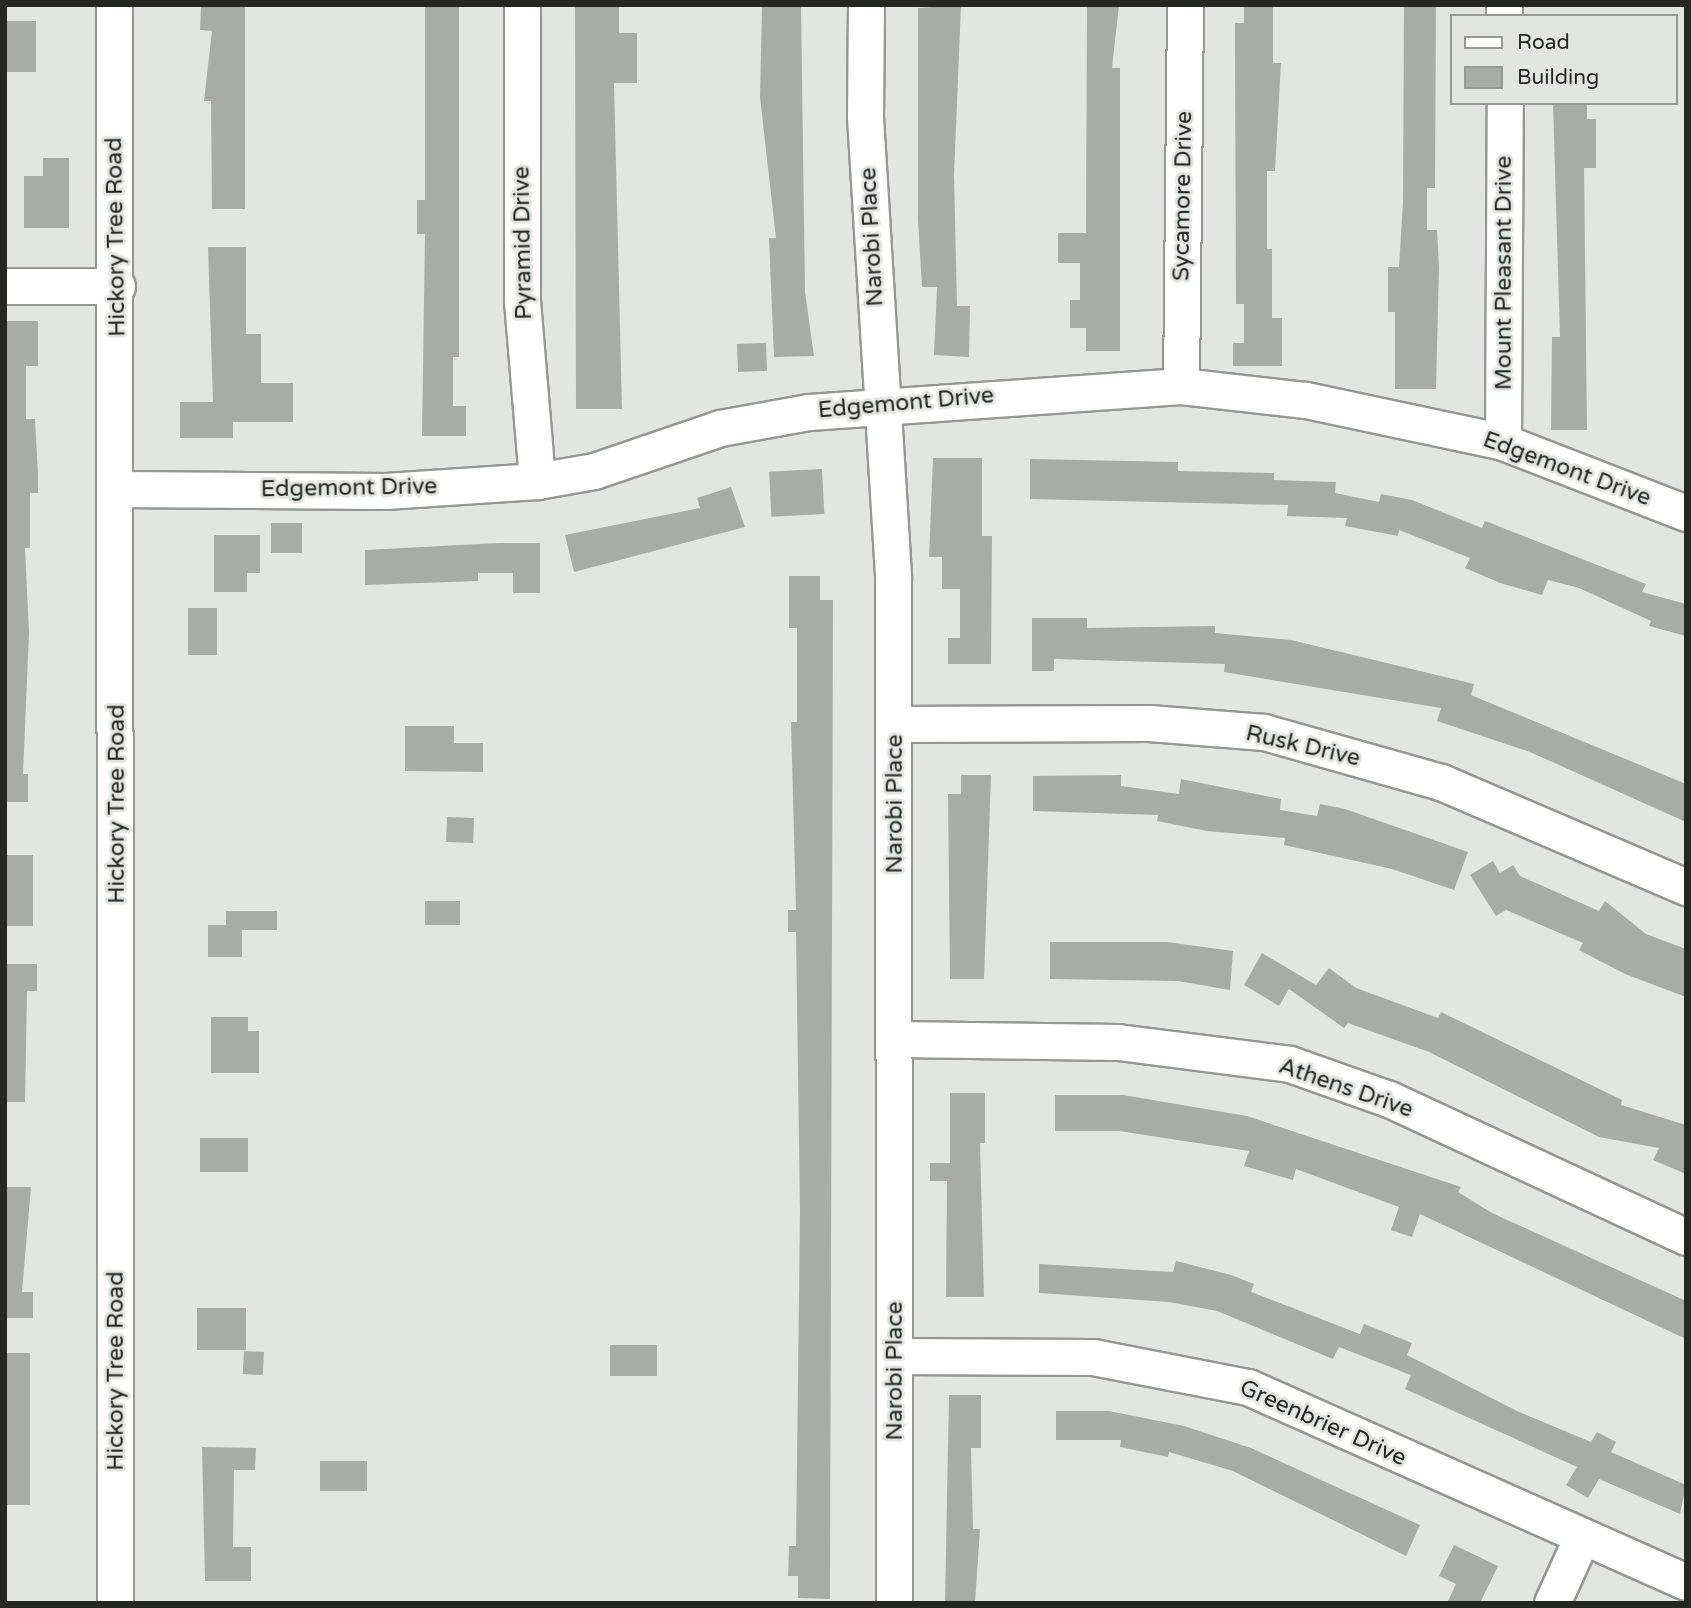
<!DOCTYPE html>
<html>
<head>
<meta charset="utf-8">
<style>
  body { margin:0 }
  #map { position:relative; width:1691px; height:1608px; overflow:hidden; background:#e2e6e2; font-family:"Varela Round",sans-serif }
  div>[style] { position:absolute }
  .building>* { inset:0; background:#a8aca8; transform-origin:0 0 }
  .roads { filter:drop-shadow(2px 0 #949894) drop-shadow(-2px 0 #949894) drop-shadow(0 2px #949894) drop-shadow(0 -2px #949894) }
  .minor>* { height:35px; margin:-17.5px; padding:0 17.5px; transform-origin:17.5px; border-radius:17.5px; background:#fff }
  span { translate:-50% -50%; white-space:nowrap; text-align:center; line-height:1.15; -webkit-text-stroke:6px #e2e6e2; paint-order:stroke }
  .street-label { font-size:23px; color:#252725 }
  .frame { position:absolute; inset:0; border:7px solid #252725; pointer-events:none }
  .legend { position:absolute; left:1450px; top:14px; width:228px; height:91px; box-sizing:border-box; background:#e2e6e2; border:2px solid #969a96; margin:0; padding:9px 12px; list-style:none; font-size:21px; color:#252725 }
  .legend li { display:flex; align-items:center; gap:14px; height:35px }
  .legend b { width:35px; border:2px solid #969a96 }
</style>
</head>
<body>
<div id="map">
  <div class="building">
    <i style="clip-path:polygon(201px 5px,245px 5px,245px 209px,212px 209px,211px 101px,204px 101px,212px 31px,200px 30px)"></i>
    <i style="clip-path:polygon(425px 5px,459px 5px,459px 357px,453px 357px,453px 406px,466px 406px,466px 436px,422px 436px,425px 234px,417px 234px,417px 200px,425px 200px)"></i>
    <i style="clip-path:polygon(575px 5px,619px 5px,619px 33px,637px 33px,637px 83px,614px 83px,622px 409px,576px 409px)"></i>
    <i style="clip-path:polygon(762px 5px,801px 5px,805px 292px,814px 356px,774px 357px,769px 238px,776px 238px,760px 97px)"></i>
    <i style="clip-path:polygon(961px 5px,954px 175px,957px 306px,970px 306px,969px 357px,934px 355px,937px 287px,922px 287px,918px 220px,918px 8px)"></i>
    <i style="clip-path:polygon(1087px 5px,1119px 5px,1112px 68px,1120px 68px,1120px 351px,1086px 351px,1086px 328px,1070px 328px,1070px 300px,1080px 300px,1080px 263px,1058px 263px,1058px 233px,1086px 233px)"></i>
    <i style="clip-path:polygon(1244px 5px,1273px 5px,1273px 63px,1281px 63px,1275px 171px,1267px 171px,1267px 249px,1272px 249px,1272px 318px,1282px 318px,1282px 366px,1233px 366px,1233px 343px,1244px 343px,1244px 304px,1236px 304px,1235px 46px,1235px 23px,1244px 23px)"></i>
    <i style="clip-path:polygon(1404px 5px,1436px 5px,1435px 188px,1427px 188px,1427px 230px,1437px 230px,1439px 267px,1436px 389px,1395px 389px,1395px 312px,1388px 312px,1388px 267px,1399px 267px,1403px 202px)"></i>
    <i style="left:5px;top:21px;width:31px;height:51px"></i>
    <i style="clip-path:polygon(1553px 103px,1587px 103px,1587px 119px,1596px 119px,1596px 168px,1584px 168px,1587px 430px,1551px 430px,1552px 337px,1560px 337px)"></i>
    <i style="clip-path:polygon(43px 158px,69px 158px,69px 228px,24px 228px,24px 176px,43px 176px)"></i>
    <i style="clip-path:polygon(208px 247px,246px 247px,246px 334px,261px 334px,261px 383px,293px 383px,293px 422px,233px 422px,233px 438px,180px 438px,180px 402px,213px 402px)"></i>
    <i style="clip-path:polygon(5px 321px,38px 321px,38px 366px,26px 366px,26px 419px,35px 419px,38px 474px,38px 493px,30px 493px,30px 548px,25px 548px,29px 633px,23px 774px,28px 774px,28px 802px,5px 802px)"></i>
    <i style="left:766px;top:343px;width:28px;height:29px;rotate:88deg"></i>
    <i style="clip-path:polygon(933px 458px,982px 458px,982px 536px,992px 536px,991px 664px,948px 664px,948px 638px,960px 638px,960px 589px,942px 589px,942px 557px,929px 557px)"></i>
    <i style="clip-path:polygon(1030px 459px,1178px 462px,1178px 471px,1274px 473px,1274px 480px,1336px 482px,1335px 493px,1379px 502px,1381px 494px,1412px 500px,1482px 528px,1485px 521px,1646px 584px,1642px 592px,1686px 604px,1686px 636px,1649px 626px,1651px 621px,1579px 588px,1548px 580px,1542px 595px,1500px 583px,1465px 568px,1470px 558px,1399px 530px,1398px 536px,1345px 526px,1347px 518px,1287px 516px,1288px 505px,1030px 499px)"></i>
    <i style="left:822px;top:469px;width:45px;height:53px;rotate:87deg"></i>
    <i style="clip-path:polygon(731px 487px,745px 527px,574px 572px,565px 535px,700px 508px,697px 498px)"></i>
    <i style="left:271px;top:523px;width:31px;height:30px"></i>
    <i style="clip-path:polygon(214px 535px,260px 535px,260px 573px,247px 573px,247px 592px,214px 592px)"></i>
    <i style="clip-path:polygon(499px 543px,540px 543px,540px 593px,513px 593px,513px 573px,478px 573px,478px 581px,365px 585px,365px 550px)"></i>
    <i style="clip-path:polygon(789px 576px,820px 576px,820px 600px,833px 600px,830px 1599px,798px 1598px,798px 1576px,788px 1576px,789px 1546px,796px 1546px,800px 1212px,796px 932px,788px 932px,788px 910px,796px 910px,791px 722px,797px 722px,797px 628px,789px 628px)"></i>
    <i style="left:188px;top:608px;width:29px;height:47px"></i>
    <i style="clip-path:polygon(1032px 618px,1087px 618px,1087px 628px,1215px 626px,1215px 633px,1291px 640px,1474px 684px,1471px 695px,1686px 784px,1686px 822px,1530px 752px,1437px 721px,1441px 708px,1224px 672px,1225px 664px,1054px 659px,1054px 671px,1032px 671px)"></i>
    <i style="clip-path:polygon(405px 726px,454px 726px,454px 743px,483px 743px,483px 772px,405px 771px)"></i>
    <i style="clip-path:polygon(961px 775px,991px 775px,984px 979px,950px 979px,948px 794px,961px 794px)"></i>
    <i style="clip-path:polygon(1121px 775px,1121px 786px,1179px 794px,1181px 779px,1281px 799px,1280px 810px,1317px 816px,1320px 804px,1345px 809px,1468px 852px,1454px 890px,1392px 869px,1284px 845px,1285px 838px,1207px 831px,1157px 821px,1158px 815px,1033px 811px,1033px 776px)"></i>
    <i style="left:447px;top:817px;width:27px;height:25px;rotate:2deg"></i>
    <i style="left:5px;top:855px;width:28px;height:71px"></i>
    <i style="clip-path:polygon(1493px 861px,1500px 873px,1513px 865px,1520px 876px,1599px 911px,1605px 901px,1646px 934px,1686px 949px,1686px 997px,1625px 974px,1579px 950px,1583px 943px,1506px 910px,1496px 916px,1470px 875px)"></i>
    <i style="left:425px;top:901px;width:35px;height:24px"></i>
    <i style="clip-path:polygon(226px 911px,277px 911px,277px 930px,242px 930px,242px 957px,208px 957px,208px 925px,226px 925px)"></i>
    <i style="clip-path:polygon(1050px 942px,1167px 942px,1233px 951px,1230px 990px,1178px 981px,1050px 979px)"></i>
    <i style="clip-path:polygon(1262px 953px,1316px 985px,1329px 968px,1356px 988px,1438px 1018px,1441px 1012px,1622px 1100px,1621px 1105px,1686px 1125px,1686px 1174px,1653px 1160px,1659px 1148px,1599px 1137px,1429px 1052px,1348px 1023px,1344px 1028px,1289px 989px,1279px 1006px,1244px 985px)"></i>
    <i style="clip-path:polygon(5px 964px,37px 964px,37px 991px,27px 991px,25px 1102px,5px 1102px)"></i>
    <i style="clip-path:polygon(211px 1017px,248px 1017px,248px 1031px,259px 1031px,259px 1073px,211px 1073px)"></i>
    <i style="clip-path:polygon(950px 1093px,985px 1093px,985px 1143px,980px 1143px,984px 1297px,946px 1297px,947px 1181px,930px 1181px,930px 1163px,950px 1163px)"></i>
    <i style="clip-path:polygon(1055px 1095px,1123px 1095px,1247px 1116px,1461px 1187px,1458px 1192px,1492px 1213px,1686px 1301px,1686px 1339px,1420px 1214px,1412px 1237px,1391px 1230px,1399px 1207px,1296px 1169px,1293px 1180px,1244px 1166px,1249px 1151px,1119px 1131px,1055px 1131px)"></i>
    <i style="left:200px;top:1138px;width:48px;height:34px"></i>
    <i style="clip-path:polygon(5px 1187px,31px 1187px,22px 1292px,33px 1292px,33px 1318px,5px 1318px)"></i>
    <i style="clip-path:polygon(1176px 1261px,1231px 1275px,1254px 1284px,1251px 1292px,1360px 1334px,1364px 1324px,1412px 1343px,1407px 1355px,1517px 1411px,1591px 1442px,1597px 1432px,1616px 1442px,1611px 1452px,1686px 1485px,1680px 1514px,1599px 1479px,1588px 1498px,1566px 1485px,1577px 1467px,1405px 1389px,1411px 1375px,1339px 1347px,1333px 1359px,1217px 1311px,1169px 1302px,1039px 1293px,1039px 1264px,1173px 1272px)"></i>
    <i style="left:246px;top:1308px;width:42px;height:49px;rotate:90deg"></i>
    <i style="left:610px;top:1345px;width:47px;height:31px"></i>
    <i style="left:244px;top:1351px;width:20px;height:23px;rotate:3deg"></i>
    <i style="left:5px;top:1353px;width:25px;height:152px"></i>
    <i style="clip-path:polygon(949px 1395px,981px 1395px,981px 1448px,971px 1448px,973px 1529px,980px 1529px,975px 1603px,945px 1603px)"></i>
    <i style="clip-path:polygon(1056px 1411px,1109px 1411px,1184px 1426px,1251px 1448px,1420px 1525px,1406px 1556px,1233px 1471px,1169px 1452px,1168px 1457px,1120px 1447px,1121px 1440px,1056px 1440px)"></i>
    <i style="clip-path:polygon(202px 1447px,256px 1448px,255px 1470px,234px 1470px,233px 1547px,251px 1547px,251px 1581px,205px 1581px)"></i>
    <i style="left:320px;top:1461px;width:47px;height:30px"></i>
    <i style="clip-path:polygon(1454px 1545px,1498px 1566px,1480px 1603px,1447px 1603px,1456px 1584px,1439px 1576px)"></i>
  </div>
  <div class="roads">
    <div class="minor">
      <i style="left:114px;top:5px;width:1598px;rotate:89.96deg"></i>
      <i style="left:522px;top:5px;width:296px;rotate:90deg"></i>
      <i style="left:522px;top:301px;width:181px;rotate:85.2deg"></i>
      <i style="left:866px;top:5px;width:112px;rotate:90.5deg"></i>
      <i style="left:865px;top:117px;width:462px;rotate:86.5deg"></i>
      <i style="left:893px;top:578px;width:1025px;rotate:89.94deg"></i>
      <i style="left:1504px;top:5px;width:11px;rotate:90deg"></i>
      <i style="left:5px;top:286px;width:112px"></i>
      <i style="left:1181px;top:386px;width:381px;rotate:-89.4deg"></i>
      <i style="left:1503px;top:442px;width:339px;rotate:-89.7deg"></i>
      <i style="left:117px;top:489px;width:269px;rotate:0.4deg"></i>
      <i style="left:386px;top:491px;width:151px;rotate:-3.8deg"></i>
      <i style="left:537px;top:481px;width:58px;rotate:-10deg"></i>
      <i style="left:594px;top:471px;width:133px;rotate:-18.8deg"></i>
      <i style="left:720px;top:428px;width:90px;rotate:-10.2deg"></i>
      <i style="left:809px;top:412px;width:373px;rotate:-4deg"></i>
      <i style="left:1181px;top:386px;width:126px;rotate:6.4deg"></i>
      <i style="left:1306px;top:400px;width:201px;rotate:12deg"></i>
      <i style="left:1503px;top:442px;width:196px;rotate:21.2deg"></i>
      <i style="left:895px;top:724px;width:254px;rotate:-0.2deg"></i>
      <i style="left:1149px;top:723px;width:115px;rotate:4.5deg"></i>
      <i style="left:1264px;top:732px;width:184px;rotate:15.8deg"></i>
      <i style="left:1441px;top:782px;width:267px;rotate:23.2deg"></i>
      <i style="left:896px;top:1039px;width:222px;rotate:0.8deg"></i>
      <i style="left:1118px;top:1042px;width:173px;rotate:7.3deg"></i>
      <i style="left:1290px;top:1064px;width:105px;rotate:19.5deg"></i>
      <i style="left:1389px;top:1099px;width:327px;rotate:24.9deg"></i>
      <i style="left:895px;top:1356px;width:198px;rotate:0.3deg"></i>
      <i style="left:1093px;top:1357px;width:158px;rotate:11deg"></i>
      <i style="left:1248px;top:1387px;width:479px;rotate:24deg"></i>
      <i style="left:1552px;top:1603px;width:70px;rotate:-65.6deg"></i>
    </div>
  </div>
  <div class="street-label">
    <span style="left:1183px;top:196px;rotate:-89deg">Sycamore Drive</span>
    <span style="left:116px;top:237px;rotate:-91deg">Hickory Tree Road</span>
    <span style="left:872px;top:237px;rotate:-93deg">Narobi Place</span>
    <span style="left:523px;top:243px;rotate:-91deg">Pyramid Drive</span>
    <span style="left:1504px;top:273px;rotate:-90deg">Mount Pleasant Drive</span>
    <span style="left:906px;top:403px;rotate:-5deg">Edgemont Drive</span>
    <span style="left:1567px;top:469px;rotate:20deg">Edgemont Drive</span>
    <span style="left:349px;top:488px;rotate:-1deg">Edgemont Drive</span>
    <span style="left:1303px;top:746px;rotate:13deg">Rusk Drive</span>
    <span style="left:117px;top:804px;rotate:-90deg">Hickory Tree Road</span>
    <span style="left:895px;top:804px;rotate:-90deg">Narobi Place</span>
    <span style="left:1346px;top:1088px;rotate:19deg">Athens Drive</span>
    <span style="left:116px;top:1371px;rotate:-90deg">Hickory Tree Road</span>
    <span style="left:895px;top:1371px;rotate:-90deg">Narobi Place</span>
    <span style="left:1323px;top:1423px;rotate:24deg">Greenbrier Drive</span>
  </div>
  <div class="frame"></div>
  <ul class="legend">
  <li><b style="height:9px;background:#fff"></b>Road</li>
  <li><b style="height:19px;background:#a8aca8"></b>Building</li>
  </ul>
</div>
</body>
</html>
